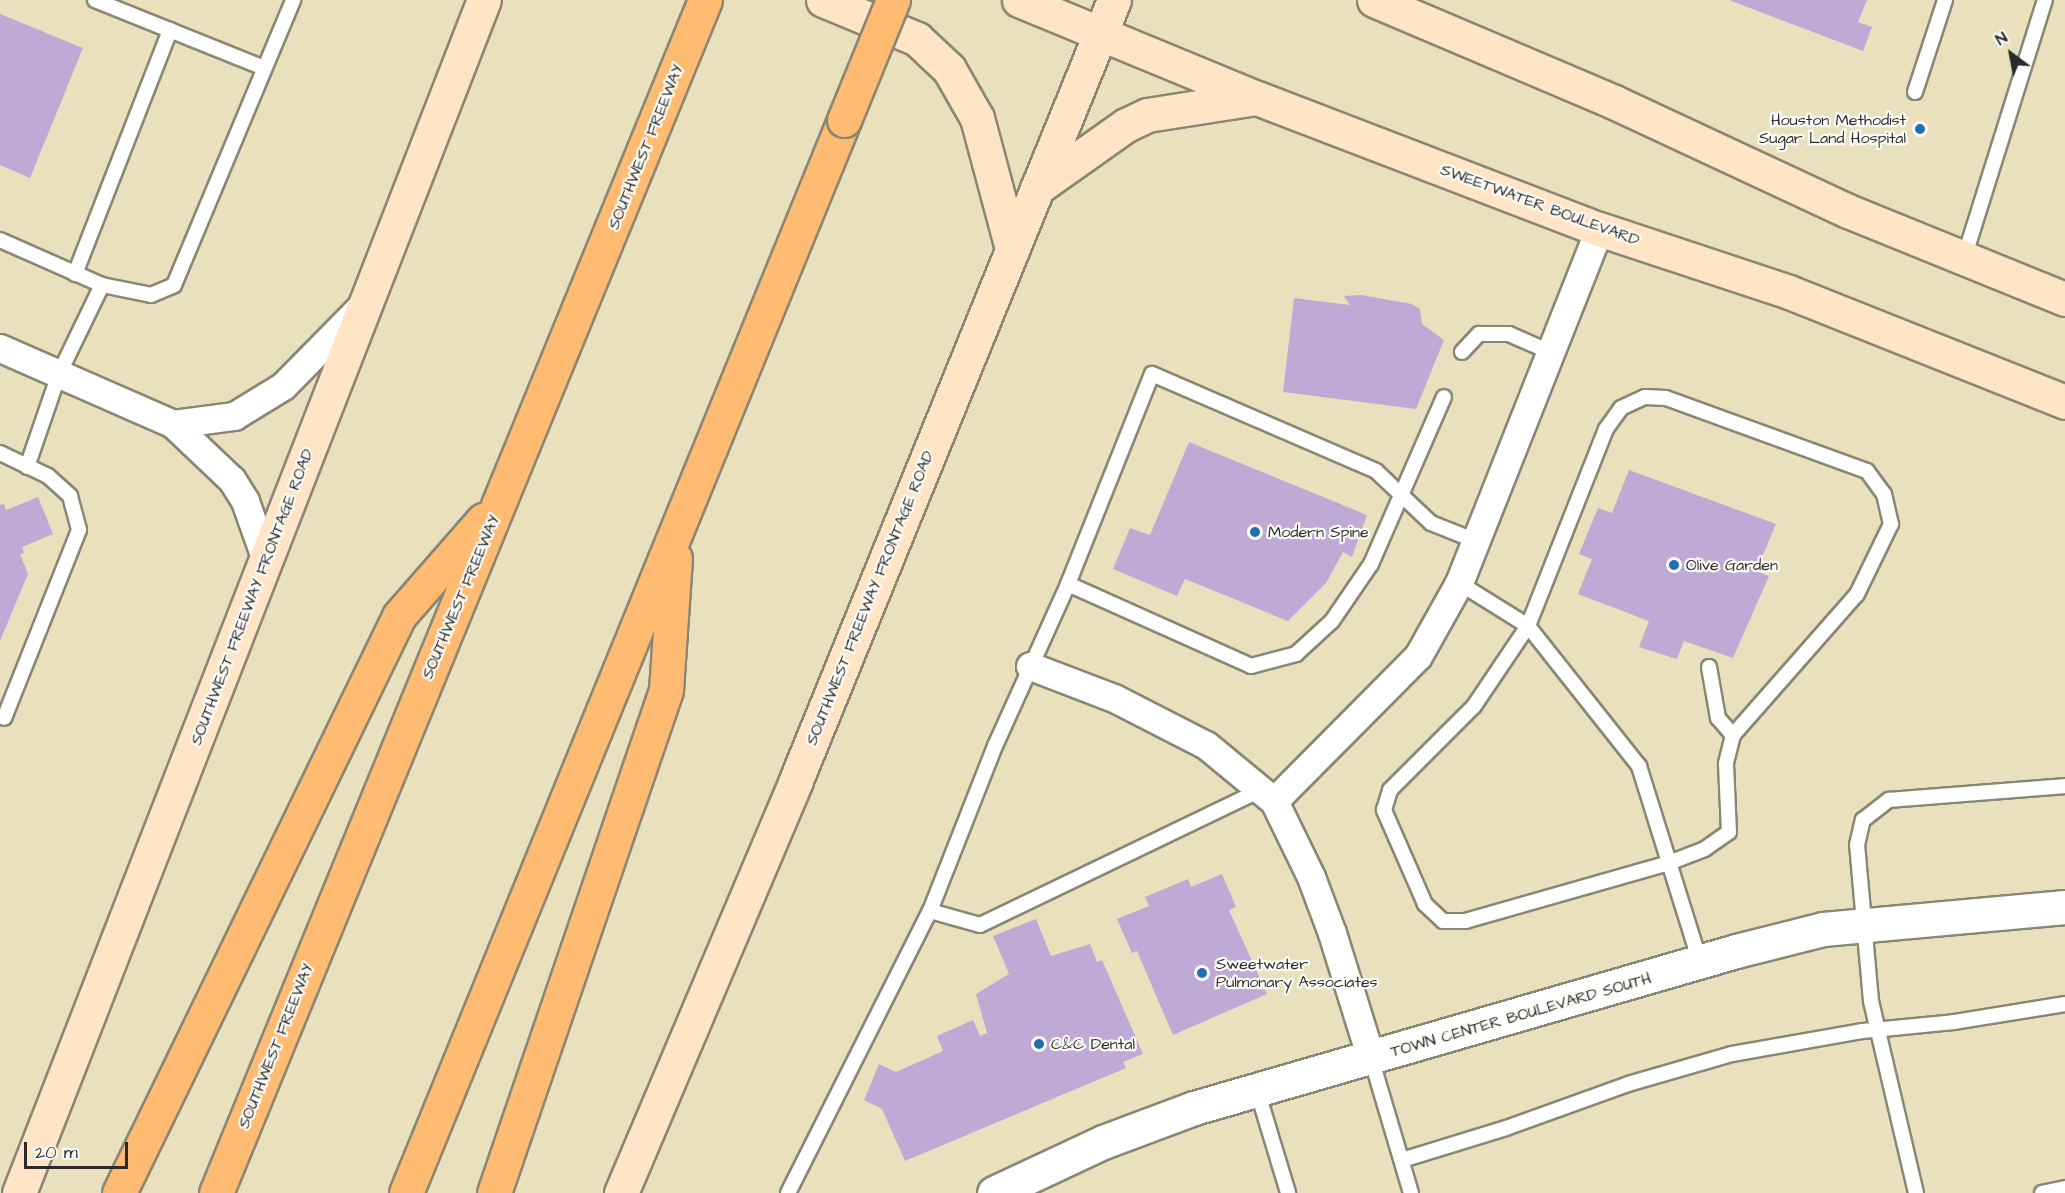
<!DOCTYPE html>
<html>
<head>
<meta charset="utf-8">
<style>
  body { margin:0 }
  #map { position:relative; width:2065px; height:1193px; overflow:hidden; background:#e9e0bd; font-family:"Architects Daughter",sans-serif }
  div>[style] { position:absolute }
  .building>* { inset:0; background:#bfaad6 }
  .roads { filter:drop-shadow(2px 0 #8a8674) drop-shadow(-2px 0 #8a8674) drop-shadow(0 2px #8a8674) drop-shadow(0 -2px #8a8674) }
  .service>* { height:14px; margin:-7px; padding:0 7px; transform-origin:7px; border-radius:7px; background:#fff }
  .minor>* { height:27px; margin:-13.5px; padding:0 13.5px; transform-origin:13.5px; border-radius:13.5px; background:#fff }
  .tertiary>* { height:33px; margin:-16.5px; padding:0 16.5px; transform-origin:16.5px; border-radius:16.5px; background:#fff }
  .secondary>* { height:33px; margin:-16.5px; padding:0 16.5px; transform-origin:16.5px; border-radius:16.5px; background:#ffe4c6 }
  .motorway>* { height:33px; margin:-16.5px; padding:0 16.5px; transform-origin:16.5px; border-radius:16.5px; background:#ffbb71 }
  .bridges { filter:drop-shadow(2px 0 #8a8674) drop-shadow(-2px 0 #8a8674) drop-shadow(0 2px #8a8674) drop-shadow(0 -2px #8a8674) }
  .motorway-bridge>* { height:33px; margin:-16.5px; padding:0 16.5px; transform-origin:16.5px; border-radius:16.5px; background:#ffbb71 }
  .dots>* { width:16px; height:16px; translate:-50% -50%; box-sizing:border-box; border:3px solid #fdfcf7; border-radius:50% }
  span { translate:-50% -50%; white-space:nowrap; text-align:center; line-height:1.15; -webkit-text-stroke:4.5px #fdfcf7; paint-order:stroke }
  .poi-label { font-size:16px; color:#2b2b2b }
  .right { translate:-100% -50%; text-align:right }
  .left { translate:0 -50%; text-align:left }
  .street-label { font-size:16px; color:#2b2b2b }
  .north { position:absolute; left:1981px; top:24px; width:60px; height:60px; -webkit-text-stroke:4px #fdfcf7; paint-order:stroke; rotate:328deg; font-size:16px; font-weight:700; line-height:24px; text-align:center; color:#2b2b2b }
  .north::after { content:''; display:block; margin:auto; width:21px; height:27px; background:#2b2b2b; clip-path:polygon(50% 0,100% 100%,50% 72%,0 100%) }
  .scale { position:absolute; left:24px; top:1142px; width:104px; height:27px; box-sizing:border-box; border:3px solid #2b2b2b; border-top:0; padding-left:8px; font-size:18px; line-height:21px; white-space:nowrap; color:#2b2b2b; -webkit-text-stroke:4px #fdfcf7; paint-order:stroke }
</style>
</head>
<body>
<div id="map">
  <div class="building">
    <i style="clip-path:polygon(1729px 0,1867px 0,1858px 22px,1872px 27px,1863px 51px)"></i>
    <i style="clip-path:polygon(0 14px,83px 48px,30px 178px,0 165px)"></i>
    <i style="clip-path:polygon(1361px 295px,1412px 304px,1420px 309px,1422px 324px,1444px 340px,1416px 409px,1283px 392px,1294px 298px,1350px 305px,1344px 296px)"></i>
    <i style="clip-path:polygon(1189px 442px,1367px 515px,1352px 557px,1343px 552px,1326px 583px,1288px 621px,1185px 579px,1177px 596px,1113px 569px,1130px 528px,1150px 535px)"></i>
    <i style="clip-path:polygon(1629px 470px,1776px 524px,1756px 571px,1769px 576px,1733px 658px,1684px 641px,1677px 659px,1639px 647px,1649px 621px,1578px 594px,1592px 559px,1579px 554px,1598px 508px,1612px 513px)"></i>
    <i style="clip-path:polygon(38px 497px,53px 534px,22px 547px,24px 553px,20px 554px,28px 574px,0 641px,0 505px,4px 504px,6px 510px)"></i>
    <i style="clip-path:polygon(1222px 874px,1236px 907px,1229px 910px,1267px 994px,1173px 1035px,1137px 951px,1132px 953px,1117px 919px,1149px 906px,1145px 897px,1188px 879px,1191px 887px)"></i>
    <i style="clip-path:polygon(1036px 919px,1051px 956px,1090px 944px,1097px 962px,1102px 960px,1143px 1054px,1123px 1062px,1126px 1068px,905px 1161px,882px 1109px,864px 1100px,879px 1064px,896px 1072px,943px 1051px,937px 1036px,973px 1020px,980px 1036px,987px 1033px,976px 994px,1009px 974px,993px 936px)"></i>
  </div>
  <div class="roads">
    <div class="service">
      <i style="left:95px;top:0;width:182px;rotate:21.9deg"></i>
      <i style="left:1915px;top:92px;width:97px;rotate:-71.9deg"></i>
      <i style="left:0;top:240px;width:111px;rotate:23.8deg"></i>
      <i style="left:1964px;top:258px;width:270px;rotate:-72.6deg"></i>
      <i style="left:75px;top:274px;width:262px;rotate:-68.7deg"></i>
      <i style="left:1462px;top:352px;width:25px;rotate:-47deg"></i>
      <i style="left:1479px;top:334px;width:30px"></i>
      <i style="left:1509px;top:334px;width:45px;rotate:23.7deg"></i>
      <i style="left:1645px;top:397px;width:21px;rotate:3deg"></i>
      <i style="left:1666px;top:398px;width:214px;rotate:20deg"></i>
      <i style="left:1867px;top:471px;width:29px;rotate:54deg"></i>
      <i style="left:1884px;top:494px;width:31px;rotate:77deg"></i>
      <i style="left:1891px;top:524px;width:78px;rotate:115.9deg"></i>
      <i style="left:1857px;top:594px;width:188px;rotate:131.3deg"></i>
      <i style="left:1733px;top:735px;width:30px;rotate:104deg"></i>
      <i style="left:1726px;top:764px;width:68px;rotate:87.5deg"></i>
      <i style="left:1729px;top:832px;width:29px;rotate:145deg"></i>
      <i style="left:1705px;top:849px;width:39px;rotate:159deg"></i>
      <i style="left:1669px;top:863px;width:211px;rotate:164.1deg"></i>
      <i style="left:1466px;top:921px;width:23px;rotate:180deg"></i>
      <i style="left:1443px;top:921px;width:25px;rotate:-137deg"></i>
      <i style="left:1425px;top:904px;width:103px;rotate:-113.6deg"></i>
      <i style="left:1384px;top:810px;width:21px;rotate:-73deg"></i>
      <i style="left:1390px;top:790px;width:119px;rotate:-45deg"></i>
      <i style="left:1474px;top:706px;width:97px;rotate:-56deg"></i>
      <i style="left:1528px;top:626px;width:212px;rotate:-68.4deg"></i>
      <i style="left:1606px;top:429px;width:26px;rotate:-54deg"></i>
      <i style="left:1621px;top:408px;width:26px;rotate:-25deg"></i>
      <i style="left:0;top:453px;width:53px;rotate:25.6deg"></i>
      <i style="left:48px;top:476px;width:30px;rotate:42deg"></i>
      <i style="left:70px;top:496px;width:35px;rotate:75deg"></i>
      <i style="left:79px;top:530px;width:202px;rotate:111.7deg"></i>
      <i style="left:27px;top:467px;width:98px;rotate:-71deg"></i>
      <i style="left:59px;top:374px;width:99px;rotate:-64.2deg"></i>
      <i style="left:102px;top:285px;width:50px;rotate:11.5deg"></i>
      <i style="left:151px;top:295px;width:25px;rotate:-23deg"></i>
      <i style="left:174px;top:285px;width:309px;rotate:-67.3deg"></i>
      <i style="left:1459px;top:583px;width:81px;rotate:31.9deg"></i>
      <i style="left:1528px;top:626px;width:179px;rotate:51.6deg"></i>
      <i style="left:1639px;top:766px;width:205px;rotate:72.7deg"></i>
      <i style="left:1068px;top:584px;width:201px;rotate:24.1deg"></i>
      <i style="left:1251px;top:666px;width:47px;rotate:-14.9deg"></i>
      <i style="left:1296px;top:654px;width:49px;rotate:-42.5deg"></i>
      <i style="left:1332px;top:621px;width:69px;rotate:-55.6deg"></i>
      <i style="left:1371px;top:564px;width:182px;rotate:-66.4deg"></i>
      <i style="left:1709px;top:667px;width:52px;rotate:80deg"></i>
      <i style="left:1718px;top:718px;width:23px;rotate:49deg"></i>
      <i style="left:930px;top:911px;width:52px;rotate:15.6deg"></i>
      <i style="left:980px;top:925px;width:312px;rotate:-25.7deg"></i>
      <i style="left:1371px;top:1058px;width:141px;rotate:73.5deg"></i>
      <i style="left:1257px;top:1090px;width:108px;rotate:73.2deg"></i>
      <i style="left:1402px;top:1160px;width:109px;rotate:-17.1deg"></i>
      <i style="left:1506px;top:1128px;width:130px;rotate:-19.8deg"></i>
      <i style="left:1628px;top:1084px;width:108px;rotate:-16.1deg"></i>
      <i style="left:1732px;top:1054px;width:133px;rotate:-10deg"></i>
      <i style="left:1863px;top:1031px;width:91px;rotate:-5.6deg"></i>
      <i style="left:1954px;top:1022px;width:112px;rotate:-9.2deg"></i>
      <i style="left:788px;top:1193px;width:316px;rotate:-63.3deg"></i>
      <i style="left:930px;top:911px;width:177px;rotate:-68.5deg"></i>
      <i style="left:995px;top:746px;width:178px;rotate:-65.7deg"></i>
      <i style="left:1068px;top:584px;width:226px;rotate:-68.2deg"></i>
      <i style="left:1152px;top:374px;width:244px;rotate:23.4deg"></i>
      <i style="left:1376px;top:471px;width:76px;rotate:43.4deg"></i>
      <i style="left:1431px;top:523px;width:48px;rotate:21.8deg"></i>
      <i style="left:1916px;top:1193px;width:197px;rotate:-103.2deg"></i>
      <i style="left:1871px;top:1001px;width:157px;rotate:-95.1deg"></i>
      <i style="left:1857px;top:845px;width:26px;rotate:-77deg"></i>
      <i style="left:1863px;top:820px;width:33px;rotate:-38deg"></i>
      <i style="left:1889px;top:800px;width:177px;rotate:-4.5deg"></i>
      <i style="left:2042px;top:1193px;width:24px;rotate:-12deg"></i>
    </div>
    <div class="minor">
      <i style="left:0;top:348px;width:189px;rotate:23.7deg"></i>
      <i style="left:173px;top:424px;width:81px;rotate:43.5deg"></i>
      <i style="left:232px;top:480px;width:25px;rotate:58deg"></i>
      <i style="left:245px;top:501px;width:63px;rotate:70.4deg"></i>
      <i style="left:173px;top:424px;width:62px;rotate:-7.5deg"></i>
      <i style="left:234px;top:416px;width:57px;rotate:-31.5deg"></i>
      <i style="left:283px;top:386px;width:114px;rotate:-45.4deg"></i>
      <i style="left:1030px;top:666px;width:90px;rotate:20.9deg"></i>
      <i style="left:1114px;top:698px;width:103px;rotate:27.1deg"></i>
      <i style="left:1206px;top:745px;width:88px;rotate:39.5deg"></i>
      <i style="left:1274px;top:801px;width:85px;rotate:64deg"></i>
      <i style="left:1311px;top:877px;width:60px;rotate:69.4deg"></i>
      <i style="left:1332px;top:933px;width:131px;rotate:72.7deg"></i>
      <i style="left:1274px;top:801px;width:204px;rotate:-45.2deg"></i>
      <i style="left:1418px;top:656px;width:84px;rotate:-60.7deg"></i>
      <i style="left:1459px;top:583px;width:381px;rotate:-68.4deg"></i>
    </div>
    <div class="tertiary">
      <i style="left:994px;top:1193px;width:120px;rotate:-25.1deg"></i>
      <i style="left:1103px;top:1142px;width:97px;rotate:-20.5deg"></i>
      <i style="left:1194px;top:1108px;width:564px;rotate:-16.15deg"></i>
      <i style="left:1736px;top:951px;width:90px;rotate:-14.2deg"></i>
      <i style="left:1823px;top:929px;width:243px;rotate:-5.2deg"></i>
    </div>
    <div class="secondary">
      <i style="left:823px;top:0;width:102px;rotate:22.5deg"></i>
      <i style="left:917px;top:39px;width:44px;rotate:43.2deg"></i>
      <i style="left:949px;top:69px;width:56px;rotate:60.3deg"></i>
      <i style="left:977px;top:118px;width:136px;rotate:75deg"></i>
      <i style="left:1019px;top:0;width:257px;rotate:22.4deg"></i>
      <i style="left:1257px;top:98px;width:366px;rotate:21deg"></i>
      <i style="left:1599px;top:229px;width:200px;rotate:18.3deg"></i>
      <i style="left:1789px;top:292px;width:297px;rotate:21.7deg"></i>
      <i style="left:1374px;top:0;width:261px;rotate:23deg"></i>
      <i style="left:1614px;top:102px;width:258px;rotate:25deg"></i>
      <i style="left:1848px;top:211px;width:234px;rotate:22.1deg"></i>
      <i style="left:1037px;top:188px;width:109px;rotate:-35.3deg"></i>
      <i style="left:1126px;top:125px;width:23px;rotate:-25deg"></i>
      <i style="left:1147px;top:115px;width:109px;rotate:-8.9deg"></i>
      <i style="left:19px;top:1193px;width:1280px;rotate:-68.71deg"></i>
      <i style="left:621px;top:1193px;width:449px;rotate:-67deg"></i>
      <i style="left:796px;top:780px;width:842px;rotate:-67.82deg"></i>
    </div>
    <div class="motorway">
      <i style="left:119px;top:1193px;width:641px;rotate:-64.11deg"></i>
      <i style="left:399px;top:616px;width:128px;rotate:-48.8deg"></i>
      <i style="left:216px;top:1193px;width:1289px;rotate:-67.71deg"></i>
      <i style="left:406px;top:1193px;width:1159px;rotate:-67.79deg"></i>
      <i style="left:494px;top:1193px;width:532px;rotate:-71.12deg"></i>
      <i style="left:666px;top:690px;width:132px;rotate:-86.1deg"></i>
    </div>
  </div>
  <div class="bridges">
    <div class="motorway-bridge">
      <i style="left:844px;top:120px;width:130px;rotate:-67.8deg"></i>
    </div>
  </div>
  <div class="dots">
    <i style="left:1920px;top:129px;background:#1f6fb2"></i>
    <i style="left:1255px;top:532px;background:#1f6fb2"></i>
    <i style="left:1674px;top:565px;background:#1f6fb2"></i>
    <i style="left:1202px;top:973px;background:#1f6fb2"></i>
    <i style="left:1039px;top:1044px;background:#1f6fb2"></i>
  </div>
  <div class="poi-label">
    <span class="right" style="left:1906px;top:129px">Houston Methodist<br>Sugar Land Hospital</span>
    <span class="left" style="left:1268px;top:532px">Modern Spine</span>
    <span class="left" style="left:1686px;top:565px">Olive Garden</span>
    <span class="left" style="left:1216px;top:973px">Sweetwater<br>Pulmonary Associates</span>
    <span class="left" style="left:1051px;top:1044px">C&amp;C Dental</span>
  </div>
  <div class="street-label">
    <span style="left:646px;top:147px;rotate:-68deg">SOUTHWEST FREEWAY</span>
    <span style="left:1540px;top:205px;rotate:20deg">SWEETWATER BOULEVARD</span>
    <span style="left:252px;top:597px;rotate:-69deg">SOUTHWEST FREEWAY FRONTAGE ROAD</span>
    <span style="left:461px;top:597px;rotate:-67deg">SOUTHWEST FREEWAY</span>
    <span style="left:870px;top:598px;rotate:-68deg">SOUTHWEST FREEWAY FRONTAGE ROAD</span>
    <span style="left:1521px;top:1015px;rotate:-16deg">TOWN CENTER BOULEVARD SOUTH</span>
    <span style="left:276px;top:1046px;rotate:-68deg">SOUTHWEST FREEWAY</span>
  </div>
  <div class="north">N</div>
  <div class="scale">20 m</div>
</div>
</body>
</html>
